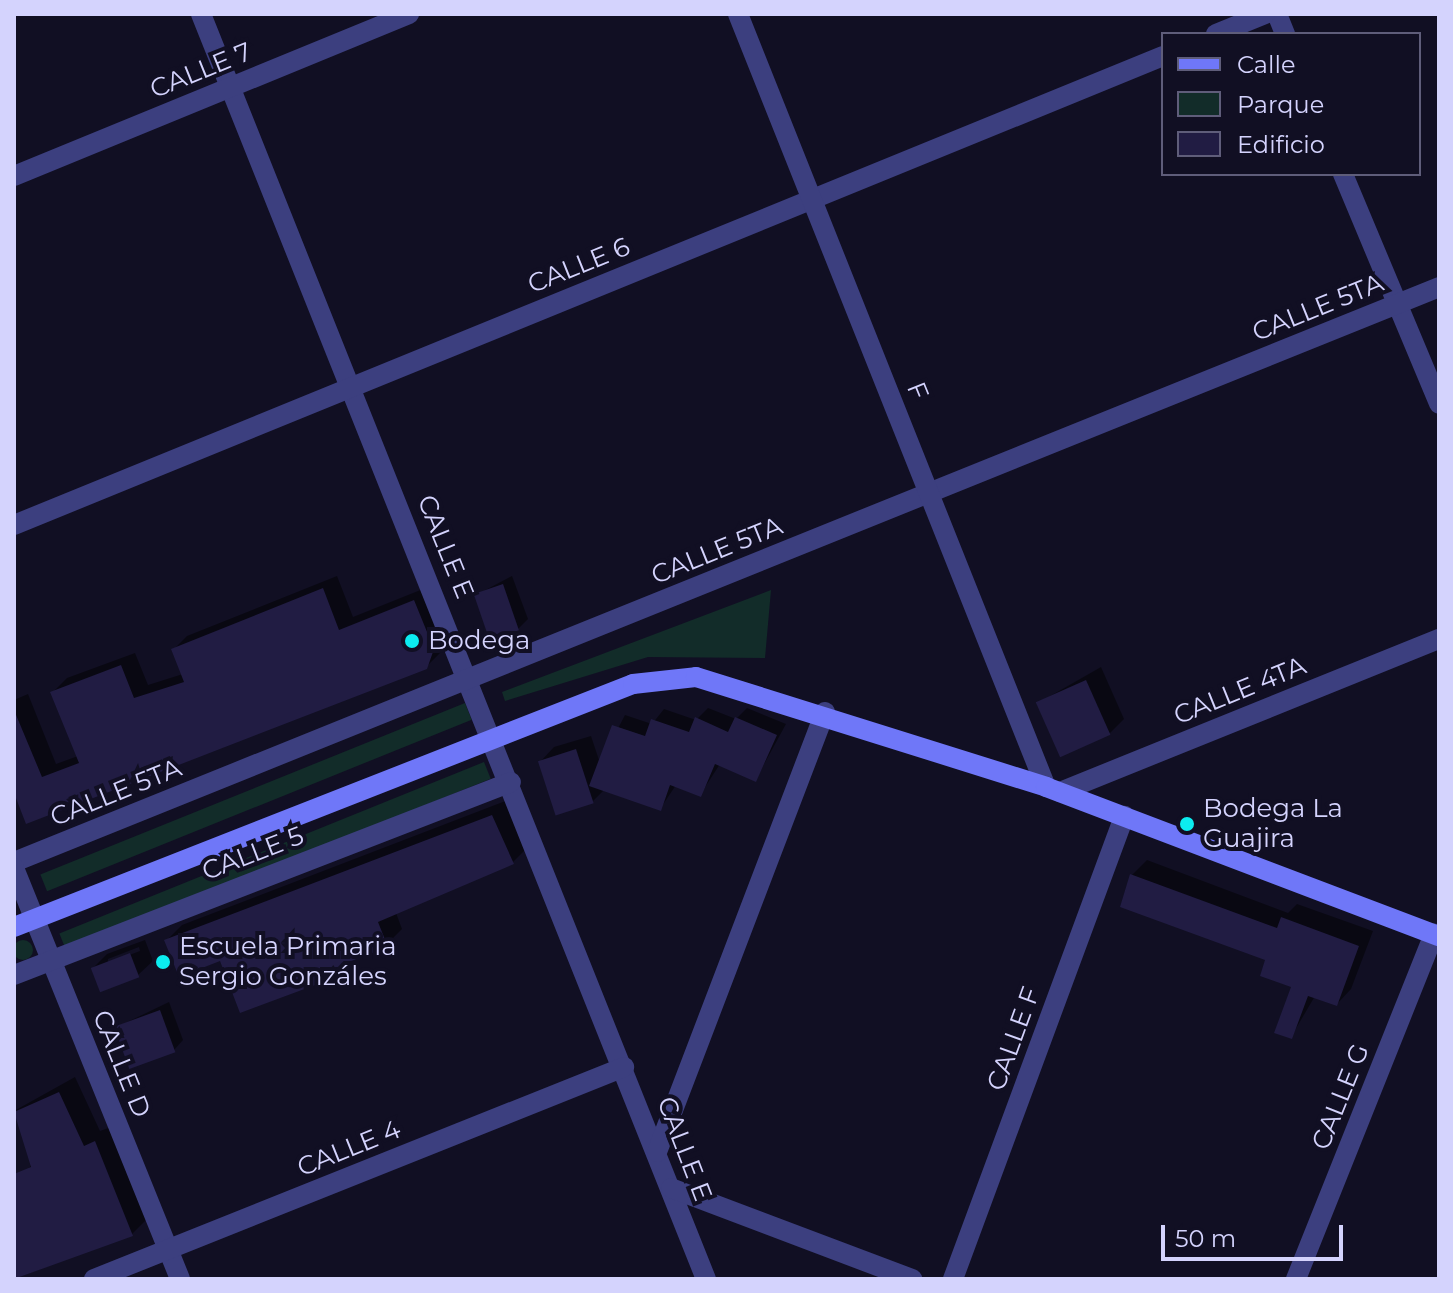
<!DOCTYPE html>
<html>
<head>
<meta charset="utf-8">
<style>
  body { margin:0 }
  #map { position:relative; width:1453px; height:1293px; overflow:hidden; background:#110f23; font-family:Montserrat,sans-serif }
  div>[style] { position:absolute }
  .green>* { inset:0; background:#122c29; transform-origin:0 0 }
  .round { border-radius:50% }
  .shadow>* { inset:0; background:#0007 }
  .building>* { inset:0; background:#211c43; transform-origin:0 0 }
  .minor>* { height:20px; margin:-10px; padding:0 10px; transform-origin:10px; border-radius:10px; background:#3c3f7f }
  .tertiary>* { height:20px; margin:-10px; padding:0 10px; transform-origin:10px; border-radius:10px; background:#3c3f7f }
  .secondary>* { height:20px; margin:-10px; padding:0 10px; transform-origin:10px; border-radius:10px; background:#6f77f8 }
  .dots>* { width:22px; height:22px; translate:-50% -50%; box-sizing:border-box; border:4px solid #110f23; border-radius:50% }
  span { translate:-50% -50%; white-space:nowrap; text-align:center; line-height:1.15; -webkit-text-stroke:8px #110f23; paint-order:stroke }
  .street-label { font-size:26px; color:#d4d3fd }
  .poi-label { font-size:26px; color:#d4d3fd }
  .left { translate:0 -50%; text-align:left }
  .frame { position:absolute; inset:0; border:16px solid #d4d3fd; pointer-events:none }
  .legend { position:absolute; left:1161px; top:32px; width:260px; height:144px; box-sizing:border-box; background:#110f23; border:2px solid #5f5d7a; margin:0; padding:10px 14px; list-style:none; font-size:24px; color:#d4d3fd }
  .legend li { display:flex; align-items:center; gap:16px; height:40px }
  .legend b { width:40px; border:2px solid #5f5d7a }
  .scale { position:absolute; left:1161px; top:1225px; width:182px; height:36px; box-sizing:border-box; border:4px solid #d4d3fd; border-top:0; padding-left:10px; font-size:24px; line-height:28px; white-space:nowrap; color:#d4d3fd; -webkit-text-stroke:6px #110f23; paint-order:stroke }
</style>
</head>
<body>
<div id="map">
  <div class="green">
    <i style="clip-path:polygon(771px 590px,765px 658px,648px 657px,505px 701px,502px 692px)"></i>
    <i style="left:465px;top:703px;width:18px;height:458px;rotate:68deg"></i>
    <i style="left:484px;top:762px;width:18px;height:458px;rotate:68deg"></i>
    <i class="round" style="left:13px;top:940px;width:20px;height:20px"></i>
  </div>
  <div class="shadow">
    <i style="clip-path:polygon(337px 576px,353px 617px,428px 587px,447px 634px,440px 653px,426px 667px,14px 787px,14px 700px,28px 694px,56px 764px,78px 756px,53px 692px,67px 678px,135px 653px,148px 685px,183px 674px,173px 650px,187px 636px)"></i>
    <i style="clip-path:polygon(512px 576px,528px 619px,518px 629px,476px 595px)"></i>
    <i style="clip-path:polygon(1101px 667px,1124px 719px,1110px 733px,1038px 703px)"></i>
    <i style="clip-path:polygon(708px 708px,736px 719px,747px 708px,786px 724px,756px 779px,720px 764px,700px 795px,676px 785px,660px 809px,604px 790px,593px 801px,540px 762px,554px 747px,591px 736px,600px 763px,625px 715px,652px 724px,664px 709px,696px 720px)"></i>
    <i style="clip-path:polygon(508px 800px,529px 846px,513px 862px,396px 913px,402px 929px,386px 945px,221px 958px,167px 940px,182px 925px)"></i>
    <i style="clip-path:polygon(1147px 860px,1288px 913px,1297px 904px,1373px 931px,1351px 989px,1337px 1004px,1315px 996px,1291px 1037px,1293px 986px,1268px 959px,1123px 905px,1132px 875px)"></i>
    <i style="clip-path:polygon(evenodd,145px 940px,153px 961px,138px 975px,93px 968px,107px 954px,145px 940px,139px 947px,140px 951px,108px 963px,108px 959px,139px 947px)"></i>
    <i style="clip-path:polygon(169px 1002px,183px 1040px,174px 1050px,117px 1027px)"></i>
    <i style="clip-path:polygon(75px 1077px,100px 1131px,111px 1127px,148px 1218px,132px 1234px,14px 1279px,14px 1197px,32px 1163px,14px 1111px)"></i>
  </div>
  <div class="building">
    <i style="left:503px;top:584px;width:49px;height:31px;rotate:71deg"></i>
    <i style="clip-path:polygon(323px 588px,339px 630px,414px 600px,434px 649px,427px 669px,26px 824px,14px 793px,14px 710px,42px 777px,79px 763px,50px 692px,121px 665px,134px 698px,184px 682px,171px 649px)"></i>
    <i style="left:1086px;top:680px;width:60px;height:55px;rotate:66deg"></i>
    <i style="clip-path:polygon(695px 717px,728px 732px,735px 717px,777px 735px,756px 782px,715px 764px,701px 797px,670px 785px,661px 811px,589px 786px,612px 725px,645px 736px,651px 719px,689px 732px)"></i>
    <i style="left:576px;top:749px;width:57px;height:40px;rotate:72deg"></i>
    <i style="clip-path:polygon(492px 815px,514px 864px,378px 922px,388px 947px,346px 963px,326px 981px,240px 1013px,220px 961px,179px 977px,164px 940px)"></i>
    <i style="clip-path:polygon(1130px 874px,1277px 928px,1281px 917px,1359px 946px,1337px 1006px,1308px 996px,1292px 1039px,1274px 1033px,1291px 987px,1260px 976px,1265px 960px,1120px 907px)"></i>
    <i style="left:130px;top:953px;width:26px;height:42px;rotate:69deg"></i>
    <i style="left:160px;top:1010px;width:45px;height:49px;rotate:70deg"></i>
    <i style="clip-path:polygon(59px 1092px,84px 1146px,95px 1141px,133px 1236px,14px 1279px,14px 1174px,31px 1167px,14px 1112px)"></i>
  </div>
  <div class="minor">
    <i style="left:201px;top:14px;width:1362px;rotate:68.24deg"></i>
    <i style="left:1277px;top:14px;width:22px;rotate:68deg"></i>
    <i style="left:1216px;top:34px;width:53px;rotate:-22.2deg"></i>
    <i style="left:1343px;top:174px;width:249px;rotate:67.3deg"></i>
    <i style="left:14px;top:176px;width:427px;rotate:-22.3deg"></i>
    <i style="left:14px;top:525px;width:1241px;rotate:-22.2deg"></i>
    <i style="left:1060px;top:792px;width:409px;rotate:-22deg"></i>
    <i style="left:14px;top:862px;width:1537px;rotate:-21.97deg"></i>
    <i style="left:14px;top:868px;width:443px;rotate:68deg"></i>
    <i style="left:14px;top:975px;width:533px;rotate:-21.22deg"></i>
    <i style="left:657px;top:1152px;width:471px;rotate:-69.1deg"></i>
    <i style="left:671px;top:1188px;width:258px;rotate:20.7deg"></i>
    <i style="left:94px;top:1279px;width:571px;rotate:-21.8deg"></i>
    <i style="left:953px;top:1279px;width:494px;rotate:-69.7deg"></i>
  </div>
  <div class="tertiary">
    <i style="left:738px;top:14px;width:832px;rotate:68.28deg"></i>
    <i style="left:1296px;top:1279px;width:372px;rotate:-68.2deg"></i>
  </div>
  <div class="secondary">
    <i style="left:14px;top:927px;width:665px;rotate:-21.43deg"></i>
    <i style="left:633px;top:684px;width:63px;rotate:-6.3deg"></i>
    <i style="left:696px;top:677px;width:367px;rotate:17.4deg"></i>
    <i style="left:1046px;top:787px;width:420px;rotate:20.8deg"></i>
  </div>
  <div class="dots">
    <i style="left:412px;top:641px;background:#0cecf0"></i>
    <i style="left:1187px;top:824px;background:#0cecf0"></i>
    <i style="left:163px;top:962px;background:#0cecf0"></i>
  </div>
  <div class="street-label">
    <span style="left:201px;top:71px;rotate:-22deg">CALLE 7</span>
    <span style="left:579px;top:266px;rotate:-22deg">CALLE 6</span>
    <span style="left:1318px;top:308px;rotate:-22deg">CALLE 5TA</span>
    <span style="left:917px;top:391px;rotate:68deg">F</span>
    <span style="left:445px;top:547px;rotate:68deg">CALLE E</span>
    <span style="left:717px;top:551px;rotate:-22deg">CALLE 5TA</span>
    <span style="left:1240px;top:691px;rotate:-22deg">CALLE 4TA</span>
    <span style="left:116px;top:793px;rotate:-22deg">CALLE 5TA</span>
    <span style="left:253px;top:854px;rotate:-21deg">CALLE 5</span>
    <span style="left:1014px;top:1039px;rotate:-70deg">CALLE F</span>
    <span style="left:121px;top:1064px;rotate:68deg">CALLE D</span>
    <span style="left:1341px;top:1097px;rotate:-68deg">CALLE G</span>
    <span style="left:349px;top:1149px;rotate:-22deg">CALLE 4</span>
    <span style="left:684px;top:1149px;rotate:69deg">CALLE E</span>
  </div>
  <div class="poi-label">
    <span class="left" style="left:428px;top:641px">Bodega</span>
    <span class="left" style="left:1203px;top:824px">Bodega La<br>Guajira</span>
    <span class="left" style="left:179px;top:962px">Escuela Primaria<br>Sergio Gonzáles</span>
  </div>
  <div class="frame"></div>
  <ul class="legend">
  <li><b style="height:10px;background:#6f77f8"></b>Calle</li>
  <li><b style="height:22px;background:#122c29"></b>Parque</li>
  <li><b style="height:22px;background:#211c43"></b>Edificio</li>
  </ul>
  <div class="scale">50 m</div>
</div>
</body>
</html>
